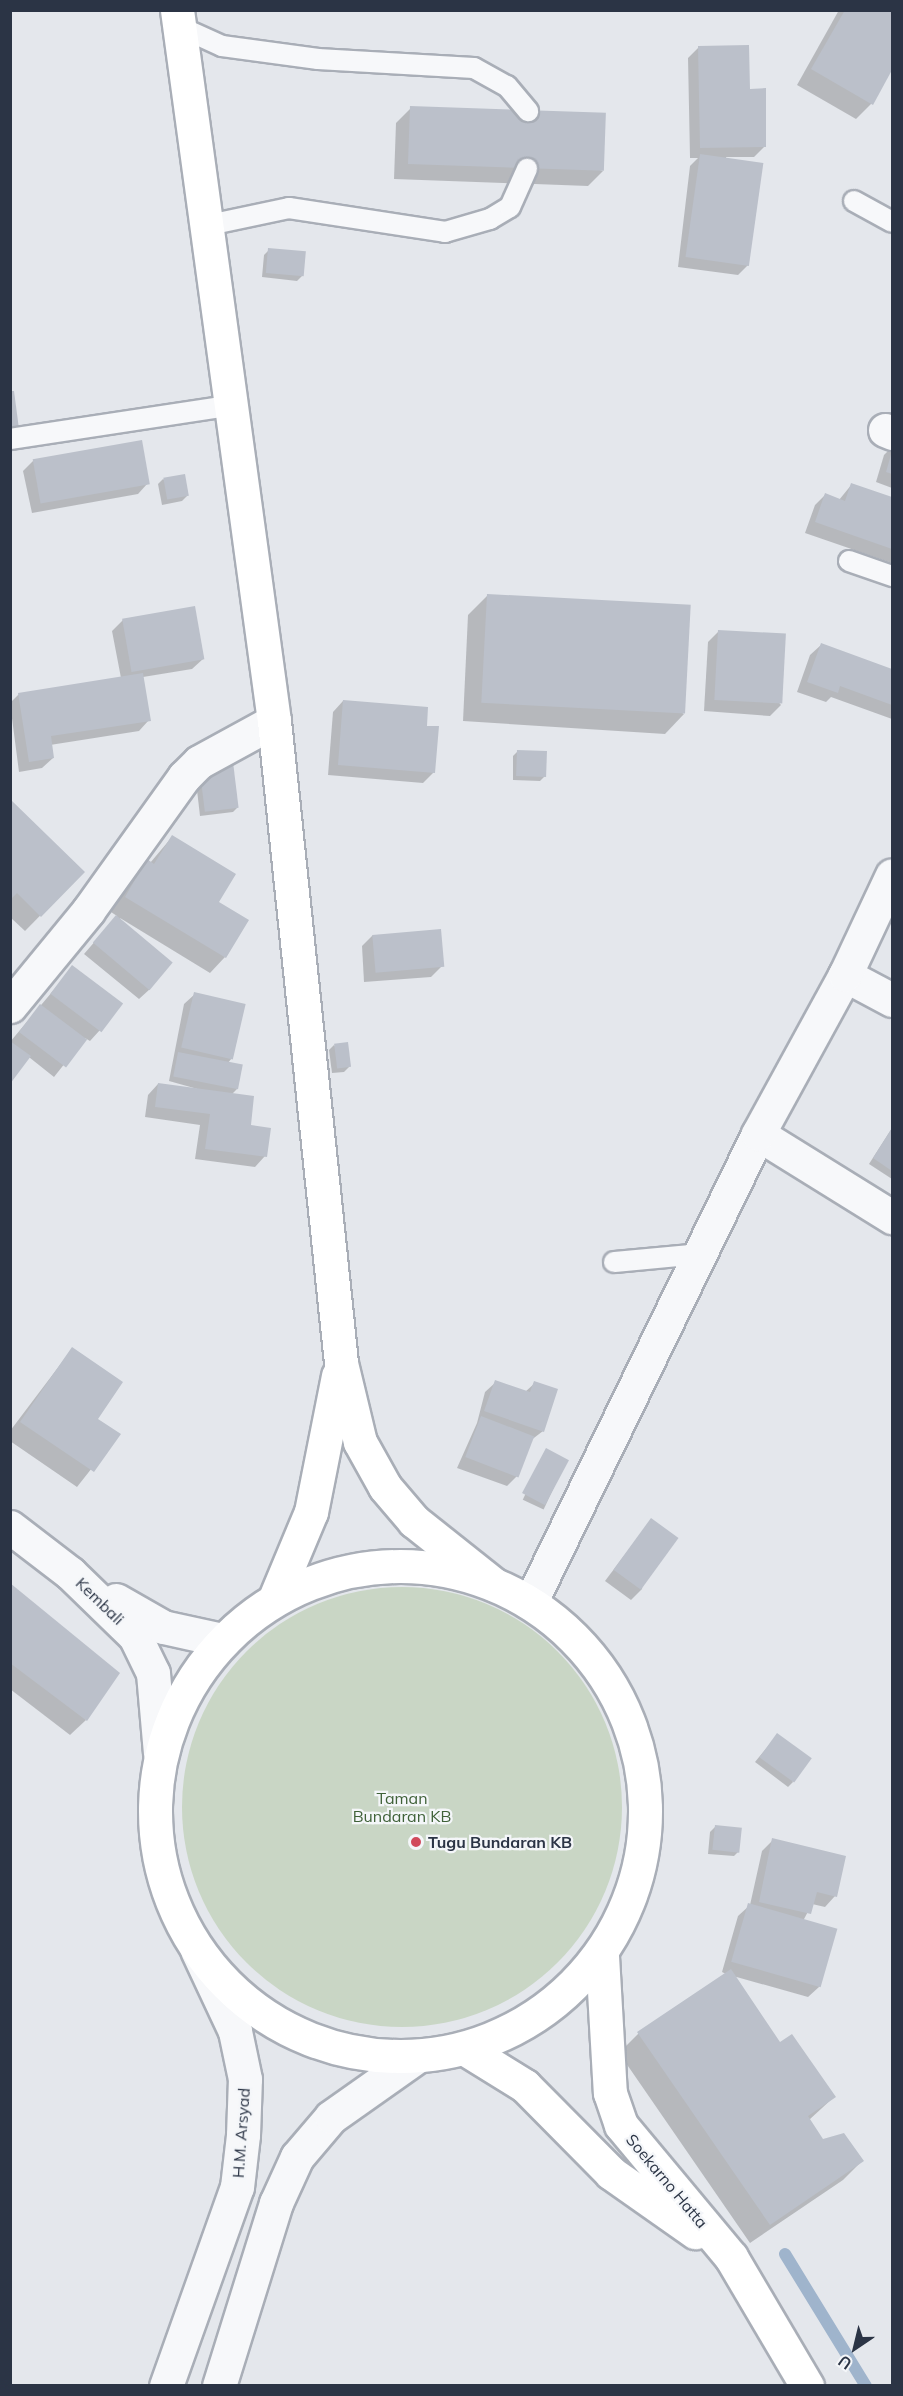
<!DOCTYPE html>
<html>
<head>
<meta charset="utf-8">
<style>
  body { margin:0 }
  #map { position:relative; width:903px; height:2396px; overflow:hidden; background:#e4e7ec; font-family:Mulish,sans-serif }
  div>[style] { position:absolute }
  .green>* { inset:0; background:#c9d6c5 }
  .round { border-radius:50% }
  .shadow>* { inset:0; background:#0003; transform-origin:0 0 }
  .stream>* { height:12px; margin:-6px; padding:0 6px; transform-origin:6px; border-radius:6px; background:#9fb4cc }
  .building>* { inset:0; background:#bbc0ca; transform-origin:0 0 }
  .roads { filter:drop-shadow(2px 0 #a9aeb7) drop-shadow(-2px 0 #a9aeb7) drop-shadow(0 2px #a9aeb7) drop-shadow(0 -2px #a9aeb7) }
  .service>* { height:20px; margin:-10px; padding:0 10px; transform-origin:10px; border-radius:10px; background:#f7f8fa }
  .minor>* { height:33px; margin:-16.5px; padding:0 16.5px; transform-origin:16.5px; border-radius:16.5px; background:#f7f8fa }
  .tertiary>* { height:33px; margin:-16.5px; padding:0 16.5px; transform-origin:16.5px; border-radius:16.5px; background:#f7f8fa }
  .primary>* { height:33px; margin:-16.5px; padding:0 16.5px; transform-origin:16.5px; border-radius:16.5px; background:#fff }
  .primary>.ring { margin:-16.5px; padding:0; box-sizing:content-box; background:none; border:33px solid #fff; border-radius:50% }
  .dots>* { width:16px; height:16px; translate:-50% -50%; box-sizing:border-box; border:3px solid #f4f6f9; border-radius:50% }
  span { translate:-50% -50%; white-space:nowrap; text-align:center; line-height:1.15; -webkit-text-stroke:4.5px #f4f6f9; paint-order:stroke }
  .street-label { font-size:16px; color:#2b3445 }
  .park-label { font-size:16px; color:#3f6138 }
  .poi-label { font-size:16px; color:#2b3445; font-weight:700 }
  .left { translate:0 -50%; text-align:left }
  .frame { position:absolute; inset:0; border:12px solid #2b3445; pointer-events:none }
  .north { position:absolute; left:825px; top:2318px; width:60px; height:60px; -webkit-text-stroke:4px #f4f6f9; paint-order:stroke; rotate:215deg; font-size:16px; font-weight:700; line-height:24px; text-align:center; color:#2b3445 }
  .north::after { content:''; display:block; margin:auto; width:21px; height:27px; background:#2b3445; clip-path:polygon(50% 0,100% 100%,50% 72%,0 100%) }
</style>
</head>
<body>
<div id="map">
  <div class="green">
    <i class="round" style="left:182px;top:1587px;width:440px;height:440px"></i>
  </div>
  <div class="shadow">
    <i style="clip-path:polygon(839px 10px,892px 10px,892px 67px,871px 104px,856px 119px,797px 85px)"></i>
    <i style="clip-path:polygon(699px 47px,748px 90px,765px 146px,754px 157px,726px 157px,749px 264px,738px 275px,678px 267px,690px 166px,698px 158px,690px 158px,688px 58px)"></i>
    <i style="clip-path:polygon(411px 108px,603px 171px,588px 186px,394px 179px,396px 123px)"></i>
    <i style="clip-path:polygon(269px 250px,302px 276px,297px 281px,262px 277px,264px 255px)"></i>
    <i style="clip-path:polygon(892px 447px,892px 488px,876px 482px,884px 455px)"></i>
    <i style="clip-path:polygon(34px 460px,148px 483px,138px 494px,32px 513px,23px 471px)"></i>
    <i style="clip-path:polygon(163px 479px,187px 496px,182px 501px,162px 505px,158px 484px)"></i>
    <i style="clip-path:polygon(852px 484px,892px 499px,892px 563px,805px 533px,815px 505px,825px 495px,839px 500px)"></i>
    <i style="clip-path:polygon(487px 596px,684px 714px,665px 734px,463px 721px,468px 615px)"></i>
    <i style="clip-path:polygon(123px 620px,203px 659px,192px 669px,143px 677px,149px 720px,139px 731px,50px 745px,53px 758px,42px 768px,19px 772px,10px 703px,19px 694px,121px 678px,112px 631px)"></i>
    <i style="clip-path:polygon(719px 631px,781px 705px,770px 716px,704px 711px,708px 642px)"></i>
    <i style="clip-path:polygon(821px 645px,892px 670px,892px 719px,831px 697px,826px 702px,797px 692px,810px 655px)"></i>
    <i style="clip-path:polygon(343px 701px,425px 727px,434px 772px,423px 783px,328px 775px,333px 712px)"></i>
    <i style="clip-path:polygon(518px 751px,545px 776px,540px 781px,513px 780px,513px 756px)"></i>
    <i style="clip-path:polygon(195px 773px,238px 807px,233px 812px,200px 816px)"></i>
    <i style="clip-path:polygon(10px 801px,83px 872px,25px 931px,10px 917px)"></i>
    <i style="clip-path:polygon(172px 837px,217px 902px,225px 957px,210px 973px,120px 918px,150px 989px,139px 999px,84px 954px,117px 916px,111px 912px,132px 877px,148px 861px,150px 863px)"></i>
    <i style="clip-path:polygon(373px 935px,442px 966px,431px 977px,364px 982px,362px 946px)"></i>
    <i style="clip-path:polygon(73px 967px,121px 1003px,100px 1030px,90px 1041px,85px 1038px,54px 1077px,10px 1042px)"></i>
    <i style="clip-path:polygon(195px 994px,232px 1058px,227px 1064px,241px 1066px,237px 1089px,232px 1094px,265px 1156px,255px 1167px,195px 1159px,200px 1125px,145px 1117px,148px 1095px,158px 1084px,201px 1090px,169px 1081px,184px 1004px)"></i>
    <i style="clip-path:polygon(334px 1045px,349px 1067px,344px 1072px,332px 1073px,329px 1050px)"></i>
    <i style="clip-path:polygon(892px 1128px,892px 1179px,869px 1164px)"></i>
    <i style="clip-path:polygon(72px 1349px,96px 1419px,118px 1435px,77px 1487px,10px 1441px,10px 1431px)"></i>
    <i style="clip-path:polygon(496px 1382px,525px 1392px,535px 1383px,543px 1431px,530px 1441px,517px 1476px,507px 1486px,457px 1468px,477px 1423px,485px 1392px)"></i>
    <i style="left:546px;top:1450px;width:23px;height:55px;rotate:25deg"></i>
    <i style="clip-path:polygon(651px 1520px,642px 1589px,631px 1600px,605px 1581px)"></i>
    <i style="clip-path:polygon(10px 1585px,86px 1720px,70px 1735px,10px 1689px)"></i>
    <i style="clip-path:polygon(773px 1740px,793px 1782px,788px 1787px,755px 1762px)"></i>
    <i style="clip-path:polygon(715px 1827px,739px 1851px,734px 1856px,708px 1854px,710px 1832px)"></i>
    <i style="clip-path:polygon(773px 1840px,835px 1896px,825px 1907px,812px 1904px,803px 1921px,819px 1987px,808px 1997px,733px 1976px,780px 2044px,834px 2097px,809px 2120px,823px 2141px,862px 2161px,843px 2180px,750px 2243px,619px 2053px,638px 2034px,726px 1974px,722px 1972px,738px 1916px,750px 1905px,762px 1851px)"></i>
  </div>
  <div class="stream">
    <i style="left:785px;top:2254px;width:155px;rotate:58.5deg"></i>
  </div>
  <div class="building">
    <i style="clip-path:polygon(845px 10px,892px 10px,892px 70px,873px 105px,811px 69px)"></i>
    <i style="clip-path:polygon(749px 45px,750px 89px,766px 88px,766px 147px,700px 148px,698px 46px)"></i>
    <i style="left:410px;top:106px;width:196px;height:58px;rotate:2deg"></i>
    <i style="left:700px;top:154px;width:64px;height:104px;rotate:8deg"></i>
    <i style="left:268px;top:248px;width:38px;height:25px;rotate:5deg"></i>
    <i style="clip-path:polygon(10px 391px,14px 391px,19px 429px,10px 430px)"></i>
    <i style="left:142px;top:440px;width:45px;height:111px;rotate:80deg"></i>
    <i style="clip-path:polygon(892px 451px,892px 474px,886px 472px)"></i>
    <i style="left:185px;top:474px;width:22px;height:22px;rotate:80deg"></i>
    <i style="clip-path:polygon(851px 483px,892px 497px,892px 549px,815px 522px,825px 493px,845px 501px)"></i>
    <i style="left:487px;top:594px;width:204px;height:109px;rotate:3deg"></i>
    <i style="left:195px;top:606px;width:54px;height:74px;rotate:80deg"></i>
    <i style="left:718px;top:630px;width:68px;height:70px;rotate:3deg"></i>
    <i style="clip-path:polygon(821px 643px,892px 669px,892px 705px,840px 686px,838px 693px,807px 682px)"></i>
    <i style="clip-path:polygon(143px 673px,151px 721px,51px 736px,54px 758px,29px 762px,18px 693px)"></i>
    <i style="clip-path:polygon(343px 700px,428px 707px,427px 726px,439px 726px,435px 773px,338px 765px)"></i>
    <i style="left:517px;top:750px;width:30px;height:26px;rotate:2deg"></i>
    <i style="left:233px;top:762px;width:46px;height:34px;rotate:83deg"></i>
    <i style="clip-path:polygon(10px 799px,85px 872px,41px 917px,17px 893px,10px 900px)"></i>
    <i style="clip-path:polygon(172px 835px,236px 874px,219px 902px,249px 920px,226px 958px,125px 897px,147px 859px,154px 864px)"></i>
    <i style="left:116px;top:915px;width:74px;height:36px;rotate:40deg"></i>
    <i style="left:441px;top:929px;width:38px;height:69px;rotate:85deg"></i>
    <i style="left:72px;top:965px;width:64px;height:36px;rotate:37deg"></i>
    <i style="left:194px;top:992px;width:53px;height:57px;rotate:13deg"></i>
    <i style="left:40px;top:1004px;width:59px;height:35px;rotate:37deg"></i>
    <i style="clip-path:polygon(10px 1041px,31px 1056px,10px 1084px)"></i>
    <i style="left:348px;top:1042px;width:25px;height:14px;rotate:83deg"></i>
    <i style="left:178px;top:1052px;width:66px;height:25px;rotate:11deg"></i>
    <i style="clip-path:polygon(158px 1083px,254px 1096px,251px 1125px,271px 1128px,267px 1157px,205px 1149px,210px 1114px,155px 1107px)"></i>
    <i style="clip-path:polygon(892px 1128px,892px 1171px,873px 1158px)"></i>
    <i style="clip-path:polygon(72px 1347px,123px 1382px,98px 1419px,121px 1434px,94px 1472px,20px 1422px)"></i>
    <i style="clip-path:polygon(495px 1380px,530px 1392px,534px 1381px,558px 1389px,544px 1432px,484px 1411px)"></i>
    <i style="left:481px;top:1416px;width:57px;height:44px;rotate:21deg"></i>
    <i style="left:546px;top:1448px;width:26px;height:51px;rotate:28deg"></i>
    <i style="left:651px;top:1518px;width:34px;height:64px;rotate:36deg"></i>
    <i style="clip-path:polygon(10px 1583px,120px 1673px,87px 1721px,10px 1663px)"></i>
    <i style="left:777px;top:1733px;width:43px;height:30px;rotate:36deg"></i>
    <i style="left:715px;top:1825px;width:27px;height:25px;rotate:6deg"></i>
    <i style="clip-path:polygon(772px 1838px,846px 1856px,837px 1897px,817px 1892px,811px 1914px,759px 1902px)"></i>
    <i style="left:748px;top:1903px;width:93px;height:61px;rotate:16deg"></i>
    <i style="clip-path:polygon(731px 1969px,780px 2042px,792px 2034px,836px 2097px,808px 2116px,823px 2139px,844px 2133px,864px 2161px,770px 2225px,637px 2032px)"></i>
  </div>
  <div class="roads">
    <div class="service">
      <i style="left:178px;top:26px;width:48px;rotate:24.4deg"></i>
      <i style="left:222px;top:46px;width:97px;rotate:7.7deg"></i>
      <i style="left:318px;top:59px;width:156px;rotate:3.3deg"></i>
      <i style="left:474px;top:68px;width:38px;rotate:29deg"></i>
      <i style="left:507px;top:86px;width:33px;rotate:50deg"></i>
      <i style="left:854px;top:201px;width:43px;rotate:28.9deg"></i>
      <i style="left:204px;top:226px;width:87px;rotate:-12deg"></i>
      <i style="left:289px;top:208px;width:158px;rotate:8.7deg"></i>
      <i style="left:445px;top:232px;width:47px;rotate:-16.1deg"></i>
      <i style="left:490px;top:219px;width:23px;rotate:-31deg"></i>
      <i style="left:510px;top:207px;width:42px;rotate:-65.9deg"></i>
      <i style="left:10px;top:439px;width:221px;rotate:-8.6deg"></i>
      <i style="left:849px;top:561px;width:46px;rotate:19.2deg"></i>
      <i style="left:614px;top:1262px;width:86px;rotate:-5.3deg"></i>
    </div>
    <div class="minor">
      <i style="left:885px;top:430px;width:8px;rotate:23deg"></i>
      <i style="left:845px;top:975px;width:53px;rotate:28deg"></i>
      <i style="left:10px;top:1006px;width:123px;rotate:-50.6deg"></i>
      <i style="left:88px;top:911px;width:165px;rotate:-54.4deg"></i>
      <i style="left:184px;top:777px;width:21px;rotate:-45deg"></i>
      <i style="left:199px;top:762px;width:85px;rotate:-28.7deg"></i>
      <i style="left:758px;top:1134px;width:158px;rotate:31.8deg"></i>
      <i style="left:530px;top:1603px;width:521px;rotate:-64.07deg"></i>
      <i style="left:758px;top:1134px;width:181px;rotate:-61.3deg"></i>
      <i style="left:845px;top:975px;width:110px;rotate:-64.8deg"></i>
    </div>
    <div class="tertiary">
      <i style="left:10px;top:1527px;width:76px;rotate:37.5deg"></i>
      <i style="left:70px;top:1573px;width:91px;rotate:44.1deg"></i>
      <i style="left:135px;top:1636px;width:41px;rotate:64.1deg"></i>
      <i style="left:153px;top:1673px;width:80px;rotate:85deg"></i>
      <i style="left:116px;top:1600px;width:54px;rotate:29.9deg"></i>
      <i style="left:163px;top:1627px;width:60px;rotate:12.4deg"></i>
      <i style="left:166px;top:2386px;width:211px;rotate:-70.4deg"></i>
      <i style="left:237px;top:2187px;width:52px;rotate:-83.4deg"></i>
      <i style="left:243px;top:2135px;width:56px;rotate:-88deg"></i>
      <i style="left:245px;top:2079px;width:49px;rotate:-101.8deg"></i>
      <i style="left:235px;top:2031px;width:89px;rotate:-115.1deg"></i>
      <i style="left:219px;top:2386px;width:192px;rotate:-72.7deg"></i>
      <i style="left:276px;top:2203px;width:51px;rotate:-65.5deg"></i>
      <i style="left:297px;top:2157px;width:52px;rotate:-49.6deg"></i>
      <i style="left:331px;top:2117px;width:104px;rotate:-35.2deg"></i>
    </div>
    <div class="primary">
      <i style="left:177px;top:10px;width:718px;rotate:82.23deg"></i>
      <i style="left:274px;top:721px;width:645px;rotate:84.04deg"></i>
      <i style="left:341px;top:1363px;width:81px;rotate:76.5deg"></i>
      <i style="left:360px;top:1442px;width:51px;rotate:60.9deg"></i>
      <i style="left:385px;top:1487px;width:45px;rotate:49.5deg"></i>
      <i style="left:414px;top:1521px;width:100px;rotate:38.5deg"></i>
      <i class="ring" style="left:155px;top:1566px;width:457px;height:457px"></i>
      <i style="left:275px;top:1598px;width:93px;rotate:-67.3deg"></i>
      <i style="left:311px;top:1512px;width:139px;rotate:-78.8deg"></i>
      <i style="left:602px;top:1956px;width:137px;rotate:86.7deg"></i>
      <i style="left:610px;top:2093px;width:34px;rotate:71deg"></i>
      <i style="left:621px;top:2125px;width:172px;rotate:50.2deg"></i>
      <i style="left:731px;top:2257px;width:150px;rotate:59.5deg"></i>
      <i style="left:467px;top:2050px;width:68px;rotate:31.8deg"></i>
      <i style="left:525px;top:2086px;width:122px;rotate:45.3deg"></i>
      <i style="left:611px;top:2173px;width:103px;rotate:35.1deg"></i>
    </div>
  </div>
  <div class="dots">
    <i style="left:416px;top:1842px;background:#d1495b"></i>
  </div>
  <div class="street-label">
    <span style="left:100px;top:1601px;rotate:44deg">Kembali</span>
    <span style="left:241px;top:2133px;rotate:-86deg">H.M. Arsyad</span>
    <span style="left:667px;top:2181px;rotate:50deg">Soekarno Hatta</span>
  </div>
  <div class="park-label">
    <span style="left:402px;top:1807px">Taman<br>Bundaran KB</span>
  </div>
  <div class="poi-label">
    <span class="left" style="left:428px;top:1842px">Tugu Bundaran KB</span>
  </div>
  <div class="frame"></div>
  <div class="north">U</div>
</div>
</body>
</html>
